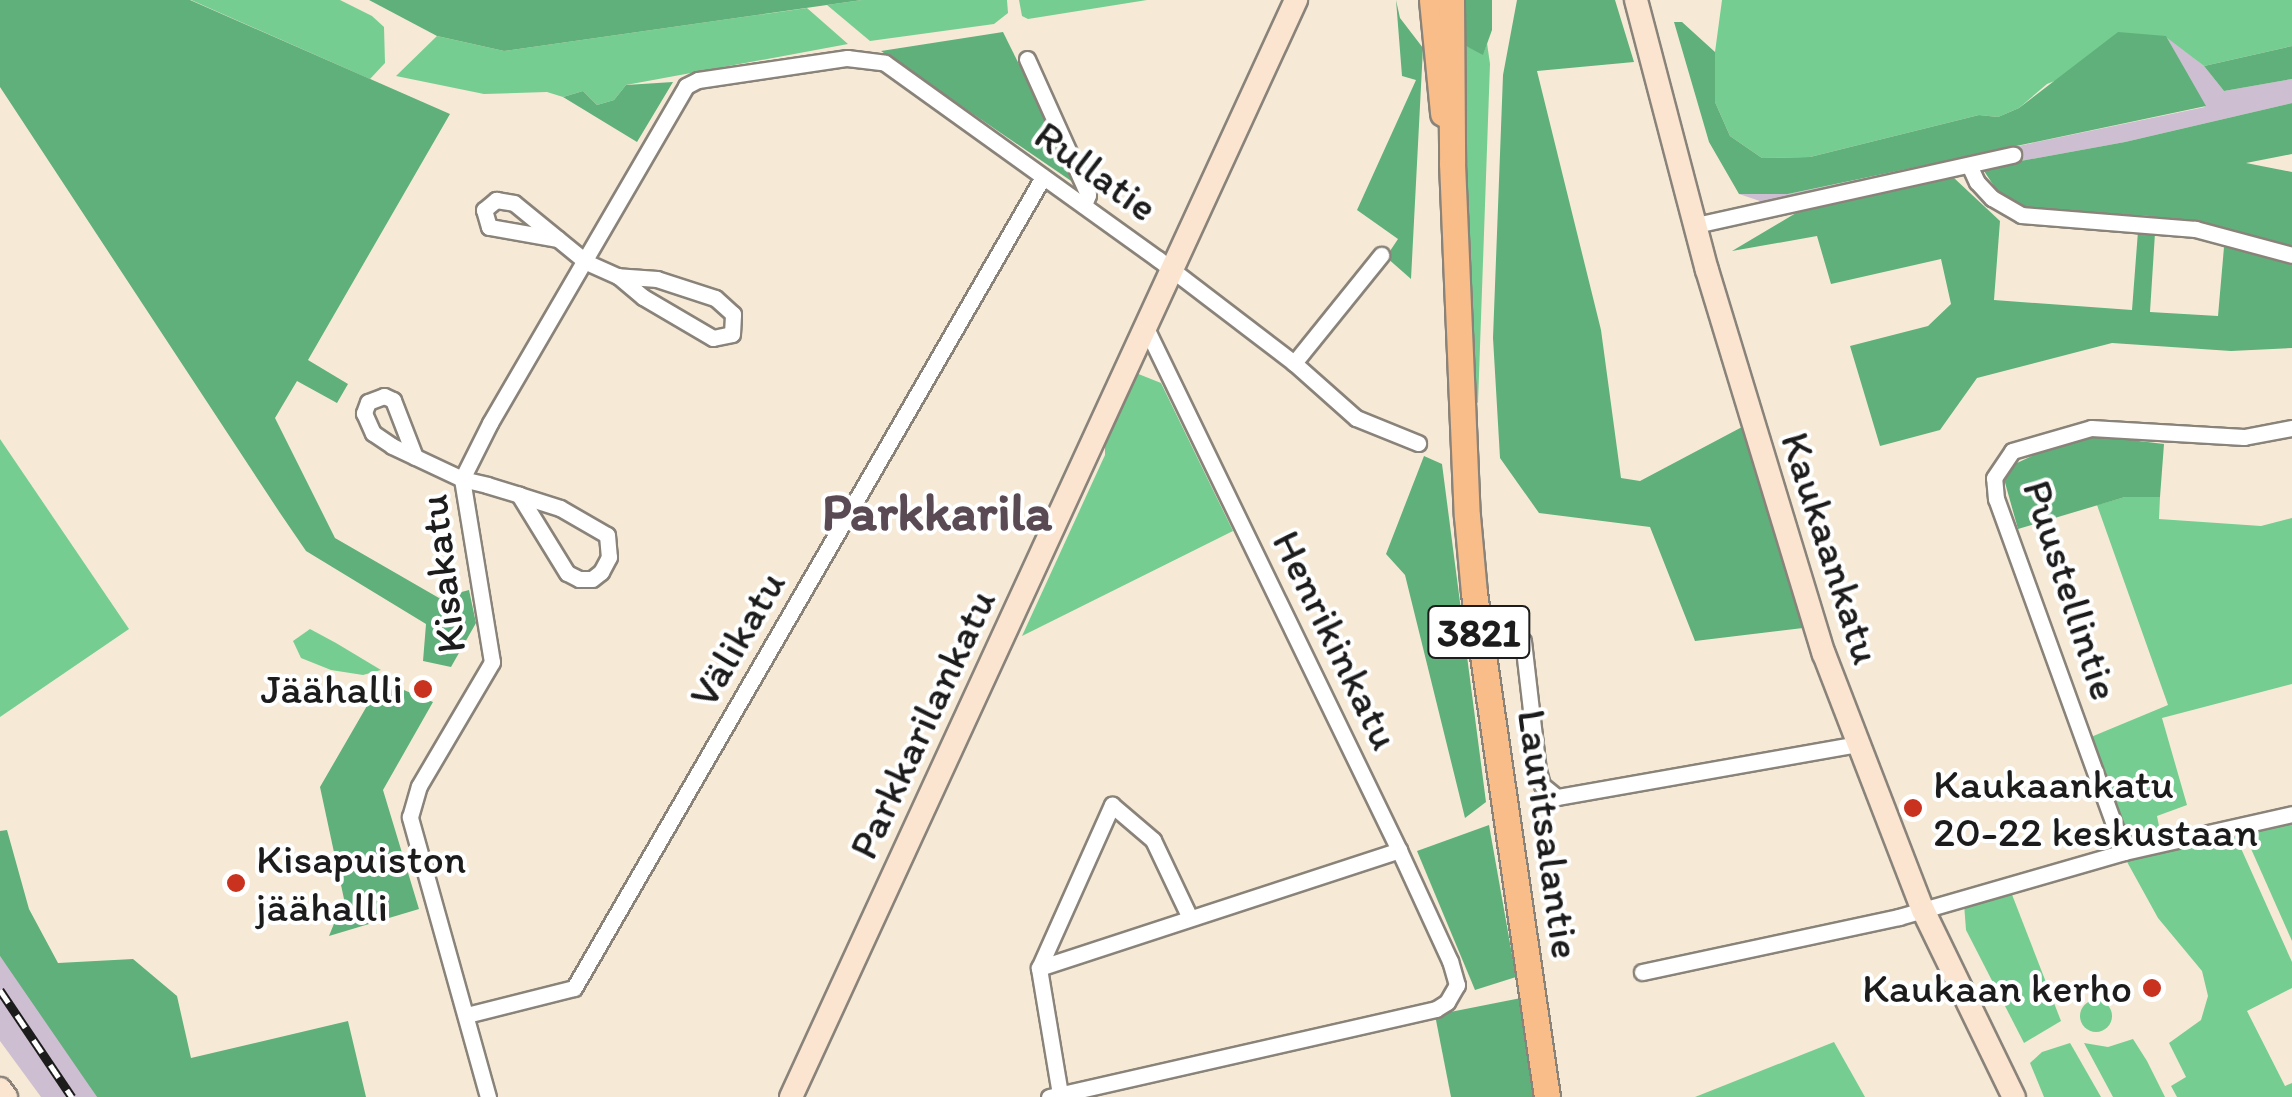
<!DOCTYPE html>
<html>
<head>
<meta charset="utf-8">
<style>
  body { margin:0 }
  #map { position:relative; width:2292px; height:1097px; overflow:hidden; background:#f6ead7; font-family:Itim,sans-serif }
  div>[style] { position:absolute }
  .industrial>* { inset:0; background:#cebed1 }
  .green>* { inset:0; background:#76cd91 }
  .round { border-radius:50% }
  .forest>* { inset:0; background:#60b07b }
  .roads { filter:drop-shadow(2px 0 #89837a) drop-shadow(-2px 0 #89837a) drop-shadow(0 2px #89837a) drop-shadow(0 -2px #89837a) }
  .street>* { height:15px; margin:-7.5px; padding:0 7.5px; transform-origin:7.5px; border-radius:7.5px; background:#fff }
  .secondary>* { height:22px; margin:-11px; padding:0 11px; transform-origin:11px; border-radius:11px; background:#fce5d0 }
  .primary>* { height:25px; margin:-12.5px; padding:0 12.5px; transform-origin:12.5px; border-radius:12.5px; background:#f8bd89 }
  .rail>* { height:9px; margin-top:-4.5px; transform-origin:0; background:repeating-linear-gradient(90deg,#fff 0 15px,#1c1c1c 0 30px); box-sizing:border-box; border-block:2px solid #1c1c1c }
  .dots>* { width:28px; height:28px; translate:-50% -50%; box-sizing:border-box; border:5px solid #fff; border-radius:50% }
  span { translate:-50% -50%; white-space:nowrap; text-align:center; line-height:1.15; -webkit-text-stroke:8px #fff; paint-order:stroke }
  .shield-label span { padding:2px 8px; background:#fff; border:2px solid; border-radius:8px; -webkit-text-stroke-width:0 }
  .shield-label { font-size:40px; color:#1c1c1c; font-weight:700 }
  .street-label { font-size:42px; color:#1c1c1c }
  .poi-label { font-size:42px; color:#1c1c1c }
  .right { translate:-100% -50%; text-align:right }
  .left { translate:0 -50%; text-align:left }
  .district-label { font-size:52px; color:#594a54; font-weight:700 }
</style>
</head>
<body>
<div id="map">
  <div class="industrial">
    <i style="clip-path:polygon(2166px 36px,2204px 66px,2224px 91px,2292px 79px,2292px 103px,2125px 142px,1982px 168px,1796px 213px,1739px 194px,1788px 194px,2205px 107px)"></i>
    <i style="clip-path:polygon(0 956px,38px 1005px,97px 1097px,41px 1097px,0 1041px)"></i>
  </div>
  <div class="green">
    <i style="clip-path:polygon(191px 0,340px 0,372px 16px,384px 27px,385px 63px,370px 79px)"></i>
    <i style="clip-path:polygon(862px 0,1007px 0,1008px 13px,994px 24px,870px 41px,827px 5px)"></i>
    <i style="clip-path:polygon(1019px 0,1147px 0,1028px 19px,1022px 16px)"></i>
    <i style="clip-path:polygon(1722px 0,2292px 0,2292px 46px,2204px 66px,2166px 37px,2047px 84px,2019px 108px,1998px 117px,1979px 115px,1810px 157px,1762px 158px,1730px 136px,1715px 102px,1715px 52px)"></i>
    <i style="clip-path:polygon(807px 8px,848px 44px,626px 85px,614px 100px,597px 105px,583px 91px,563px 97px,547px 92px,484px 94px,396px 76px,437px 36px,504px 51px)"></i>
    <i style="clip-path:polygon(1487px 43px,1490px 64px,1478px 403px,1472px 400px,1458px 50px,1462px 44px,1483px 54px)"></i>
    <i style="clip-path:polygon(1136px 373px,1161px 383px,1233px 531px,1022px 636px,1105px 455px,1105px 438px)"></i>
    <i style="clip-path:polygon(0 439px,129px 629px,0 717px)"></i>
    <i style="clip-path:polygon(2125px 497px,2160px 497px,2159px 519px,2261px 526px,2292px 518px,2292px 684px,2162px 718px,2187px 805px,2157px 816px,2161px 836px,2134px 842px,2127px 838px,2091px 737px,2168px 705px,2097px 505px)"></i>
    <i style="clip-path:polygon(310px 629px,336px 643px,381px 670px,363px 675px,331px 670px,301px 658px,293px 641px)"></i>
    <i style="clip-path:polygon(2292px 821px,2292px 941px,2244px 833px)"></i>
    <i style="clip-path:polygon(2235px 835px,2292px 962px,2292px 988px,2247px 1011px,2285px 1086px,2292px 1083px,2292px 1097px,2177px 1097px,2171px 1086px,2186px 1077px,2169px 1043px,2201px 1020px,2208px 996px,2202px 971px,2158px 918px,2126px 860px)"></i>
    <i style="clip-path:polygon(2011px 892px,2061px 1021px,2024px 1043px,1966px 930px,1964px 904px)"></i>
    <i class="round" style="left:2080px;top:1000px;width:32px;height:32px"></i>
    <i style="clip-path:polygon(2133px 1039px,2147px 1061px,2165px 1097px,2113px 1097px,2084px 1043px,2108px 1047px)"></i>
    <i style="clip-path:polygon(1834px 1042px,1865px 1097px,1695px 1097px)"></i>
    <i style="clip-path:polygon(2070px 1043px,2073px 1048px,2101px 1097px,2044px 1097px,2030px 1063px,2042px 1052px)"></i>
  </div>
  <div class="forest">
    <i style="clip-path:polygon(0 0,190px 0,450px 114px,308px 360px,348px 384px,337px 403px,297px 381px,275px 418px,335px 538px,439px 598px,469px 590px,476px 623px,451px 667px,423px 661px,426px 624px,306px 551px,280px 513px,0 87px)"></i>
    <i style="clip-path:polygon(369px 0,862px 0,504px 51px,437px 36px)"></i>
    <i style="clip-path:polygon(1396px 0,1400px 18px,1423px 48px,1411px 279px,1386px 257px,1398px 239px,1357px 210px,1416px 80px,1402px 76px)"></i>
    <i style="clip-path:polygon(1459px 0,1492px 0,1492px 30px,1483px 55px,1462px 44px)"></i>
    <i style="clip-path:polygon(1517px 0,1615px 0,1634px 62px,1537px 71px,1601px 330px,1621px 478px,1640px 481px,1742px 427px,1803px 628px,1695px 641px,1650px 527px,1539px 513px,1500px 458px,1493px 338px,1503px 75px)"></i>
    <i style="clip-path:polygon(1674px 22px,1682px 22px,1715px 52px,1715px 102px,1730px 136px,1762px 158px,1810px 157px,1979px 115px,1998px 117px,2019px 108px,2118px 32px,2166px 36px,2206px 106px,1788px 194px,1739px 194px,1709px 142px)"></i>
    <i style="clip-path:polygon(1003px 32px,1080px 187px,881px 51px)"></i>
    <i style="clip-path:polygon(2292px 46px,2292px 79px,2224px 91px,2204px 66px)"></i>
    <i style="clip-path:polygon(673px 82px,637px 142px,563px 97px,583px 91px,597px 105px,614px 100px,626px 85px)"></i>
    <i style="clip-path:polygon(2292px 103px,2292px 154px,2246px 163px,2292px 172px,2292px 247px,2149px 216px,2022px 209px,1996px 189px,1982px 168px,2125px 142px)"></i>
    <i style="clip-path:polygon(1954px 178px,2000px 221px,1994px 300px,2132px 310px,2138px 231px,2155px 233px,2150px 312px,2218px 316px,2224px 247px,2292px 263px,2292px 348px,2231px 351px,2112px 343px,1977px 378px,1940px 430px,1880px 446px,1850px 346px,1928px 326px,1951px 304px,1941px 259px,1831px 284px,1817px 236px,1732px 251px,1796px 213px)"></i>
    <i style="clip-path:polygon(2097px 436px,2164px 444px,2160px 497px,2125px 497px,2018px 529px,2004px 479px,2017px 463px,2049px 448px)"></i>
    <i style="clip-path:polygon(1424px 456px,1442px 464px,1486px 802px,1465px 818px,1405px 575px,1386px 554px)"></i>
    <i style="clip-path:polygon(399px 688px,433px 702px,383px 790px,419px 909px,329px 936px,344px 899px,320px 787px,375px 692px)"></i>
    <i style="clip-path:polygon(1489px 825px,1516px 977px,1475px 990px,1417px 851px)"></i>
    <i style="clip-path:polygon(7px 830px,29px 909px,58px 963px,133px 959px,177px 996px,191px 1058px,348px 1021px,366px 1097px,97px 1097px,0 956px,0 831px)"></i>
    <i style="clip-path:polygon(1521px 998px,1538px 1097px,1451px 1097px,1435px 1015px)"></i>
  </div>
  <div class="roads">
    <div class="street">
      <i style="left:1027px;top:59px;width:149px;rotate:65.8deg"></i>
      <i style="left:1088px;top:195px;width:11px;rotate:112deg"></i>
      <i style="left:1969px;top:165px;width:19px;rotate:65deg"></i>
      <i style="left:1977px;top:182px;width:22px;rotate:47deg"></i>
      <i style="left:1992px;top:198px;width:34px;rotate:30deg"></i>
      <i style="left:2021px;top:215px;width:175px;rotate:4.6deg"></i>
      <i style="left:2195px;top:229px;width:100px;rotate:15deg"></i>
      <i style="left:1696px;top:225px;width:325px;rotate:-12.5deg"></i>
      <i style="left:558px;top:239px;width:70px;rotate:-170.1deg"></i>
      <i style="left:489px;top:227px;width:18px;rotate:-106deg"></i>
      <i style="left:484px;top:210px;width:16px;rotate:-40deg"></i>
      <i style="left:496px;top:200px;width:18px;rotate:9deg"></i>
      <i style="left:514px;top:203px;width:93px;rotate:39.3deg"></i>
      <i style="left:586px;top:262px;width:35px;rotate:24deg"></i>
      <i style="left:618px;top:276px;width:33px;rotate:40deg"></i>
      <i style="left:643px;top:297px;width:81px;rotate:30.4deg"></i>
      <i style="left:713px;top:338px;width:19px;rotate:-12deg"></i>
      <i style="left:732px;top:334px;width:20px;rotate:-87deg"></i>
      <i style="left:733px;top:314px;width:24px;rotate:-138deg"></i>
      <i style="left:715px;top:298px;width:61px;rotate:-161.9deg"></i>
      <i style="left:657px;top:279px;width:39px;rotate:-176deg"></i>
      <i style="left:1294px;top:363px;width:139px;rotate:-51.1deg"></i>
      <i style="left:415px;top:457px;width:61px;rotate:-111.1deg"></i>
      <i style="left:393px;top:400px;width:10px;rotate:-156deg"></i>
      <i style="left:384px;top:396px;width:17px;rotate:159deg"></i>
      <i style="left:368px;top:402px;width:12px;rotate:110deg"></i>
      <i style="left:364px;top:413px;width:22px;rotate:66deg"></i>
      <i style="left:373px;top:433px;width:23px;rotate:34deg"></i>
      <i style="left:392px;top:446px;width:77px;rotate:25.2deg"></i>
      <i style="left:462px;top:479px;width:26px;rotate:13deg"></i>
      <i style="left:487px;top:485px;width:34px;rotate:17deg"></i>
      <i style="left:519px;top:495px;width:43px;rotate:17.6deg"></i>
      <i style="left:560px;top:508px;width:54px;rotate:29.9deg"></i>
      <i style="left:607px;top:535px;width:22px;rotate:85deg"></i>
      <i style="left:609px;top:557px;width:17px;rotate:118deg"></i>
      <i style="left:601px;top:572px;width:11px;rotate:142deg"></i>
      <i style="left:592px;top:579px;width:13px;rotate:180deg"></i>
      <i style="left:579px;top:579px;width:13px;rotate:-153deg"></i>
      <i style="left:567px;top:573px;width:92px;rotate:-121.6deg"></i>
      <i style="left:1523px;top:641px;width:130px;rotate:83.4deg"></i>
      <i style="left:1538px;top:770px;width:16px;rotate:75deg"></i>
      <i style="left:1542px;top:785px;width:19px;rotate:39deg"></i>
      <i style="left:1557px;top:797px;width:306px;rotate:-10deg"></i>
      <i style="left:2124px;top:852px;width:375px;rotate:-109.9deg"></i>
      <i style="left:1996px;top:499px;width:21px;rotate:-95deg"></i>
      <i style="left:1994px;top:478px;width:32px;rotate:-56deg"></i>
      <i style="left:2012px;top:451px;width:82px;rotate:-16.2deg"></i>
      <i style="left:2091px;top:428px;width:153px;rotate:3.4deg"></i>
      <i style="left:2244px;top:437px;width:49px;rotate:-10.6deg"></i>
      <i style="left:1039px;top:968px;width:179px;rotate:-65.9deg"></i>
      <i style="left:1112px;top:805px;width:54px;rotate:40.5deg"></i>
      <i style="left:1153px;top:840px;width:86px;rotate:64.6deg"></i>
      <i style="left:1642px;top:972px;width:263px;rotate:-12.1deg"></i>
      <i style="left:1899px;top:917px;width:234px;rotate:-16.1deg"></i>
      <i style="left:2124px;top:852px;width:172px;rotate:-12.7deg"></i>
      <i style="left:467px;top:1015px;width:110px;rotate:-14.2deg"></i>
      <i style="left:574px;top:988px;width:937px;rotate:-59.96deg"></i>
      <i style="left:1060px;top:1094px;width:128px;rotate:-99.5deg"></i>
      <i style="left:1039px;top:968px;width:379px;rotate:-18.1deg"></i>
      <i style="left:488px;top:1097px;width:291px;rotate:-105.6deg"></i>
      <i style="left:410px;top:817px;width:32px;rotate:-74deg"></i>
      <i style="left:419px;top:786px;width:144px;rotate:-59.5deg"></i>
      <i style="left:492px;top:662px;width:185px;rotate:-99.3deg"></i>
      <i style="left:462px;top:479px;width:63px;rotate:-63.4deg"></i>
      <i style="left:490px;top:423px;width:390px;rotate:-59.8deg"></i>
      <i style="left:686px;top:86px;width:13px;rotate:-27deg"></i>
      <i style="left:698px;top:80px;width:151px;rotate:-8.4deg"></i>
      <i style="left:847px;top:58px;width:38px;rotate:7deg"></i>
      <i style="left:885px;top:63px;width:336px;rotate:35.7deg"></i>
      <i style="left:1158px;top:259px;width:171px;rotate:37.4deg"></i>
      <i style="left:1294px;top:363px;width:83px;rotate:41.6deg"></i>
      <i style="left:1356px;top:418px;width:67px;rotate:22deg"></i>
      <i style="left:1049px;top:1097px;width:397px;rotate:-12.8deg"></i>
      <i style="left:1436px;top:1009px;width:13px;rotate:-32deg"></i>
      <i style="left:1447px;top:1002px;width:20px;rotate:-60deg"></i>
      <i style="left:1457px;top:985px;width:25px;rotate:-106deg"></i>
      <i style="left:1450px;top:961px;width:122px;rotate:-114.7deg"></i>
      <i style="left:1399px;top:850px;width:580px;rotate:-115.86deg"></i>
    </div>
    <div class="secondary">
      <i style="left:1636px;top:0;width:279px;rotate:75.3deg"></i>
      <i style="left:1707px;top:270px;width:401px;rotate:73.1deg"></i>
      <i style="left:1824px;top:654px;width:274px;rotate:68.9deg"></i>
      <i style="left:1923px;top:910px;width:208px;rotate:64.1deg"></i>
      <i style="left:0;top:1089px;width:10px;rotate:53deg"></i>
      <i style="left:791px;top:1097px;width:1208px;rotate:-65.28deg"></i>
    </div>
    <div class="primary">
      <i style="left:1432px;top:0;width:114px;rotate:84.4deg"></i>
      <i style="left:1451px;top:0;width:163px;rotate:89.6deg"></i>
      <i style="left:1452px;top:163px;width:353px;rotate:87.6deg"></i>
      <i style="left:1467px;top:516px;width:77px;rotate:84.8deg"></i>
      <i style="left:1474px;top:593px;width:509px;rotate:81.76deg"></i>
    </div>
  </div>
  <div class="rail">
    <i style="left:0;top:990px;width:129px;rotate:56.1deg"></i>
  </div>
  <div class="dots">
    <i style="left:423px;top:689px;background:#c8321e"></i>
    <i style="left:1913px;top:808px;background:#c8321e"></i>
    <i style="left:236px;top:883px;background:#c8321e"></i>
    <i style="left:2152px;top:988px;background:#c8321e"></i>
  </div>
  <div class="shield-label">
    <span style="left:1479px;top:632px">3821</span>
  </div>
  <div class="street-label">
    <span style="left:1096px;top:171px;rotate:36deg">Rullatie</span>
    <span style="left:1831px;top:548px;rotate:72deg">Kaukaankatu</span>
    <span style="left:442px;top:574px;rotate:-97deg">Kisakatu</span>
    <span style="left:2071px;top:590px;rotate:72deg">Puustellintie</span>
    <span style="left:737px;top:639px;rotate:-60deg">Välikatu</span>
    <span style="left:1336px;top:640px;rotate:64deg">Henrikinkatu</span>
    <span style="left:922px;top:724px;rotate:-65deg">Parkkarilankatu</span>
    <span style="left:1549px;top:834px;rotate:82deg">Lauritsalantie</span>
  </div>
  <div class="poi-label">
    <span class="right" style="left:403px;top:689px">Jäähalli</span>
    <span class="left" style="left:1933px;top:808px">Kaukaankatu<br>20-22 keskustaan</span>
    <span class="left" style="left:256px;top:883px">Kisapuiston<br>jäähalli</span>
    <span class="right" style="left:2132px;top:988px">Kaukaan kerho</span>
  </div>
  <div class="district-label">
    <span style="left:937px;top:513px">Parkkarila</span>
  </div>
</div>
</body>
</html>
